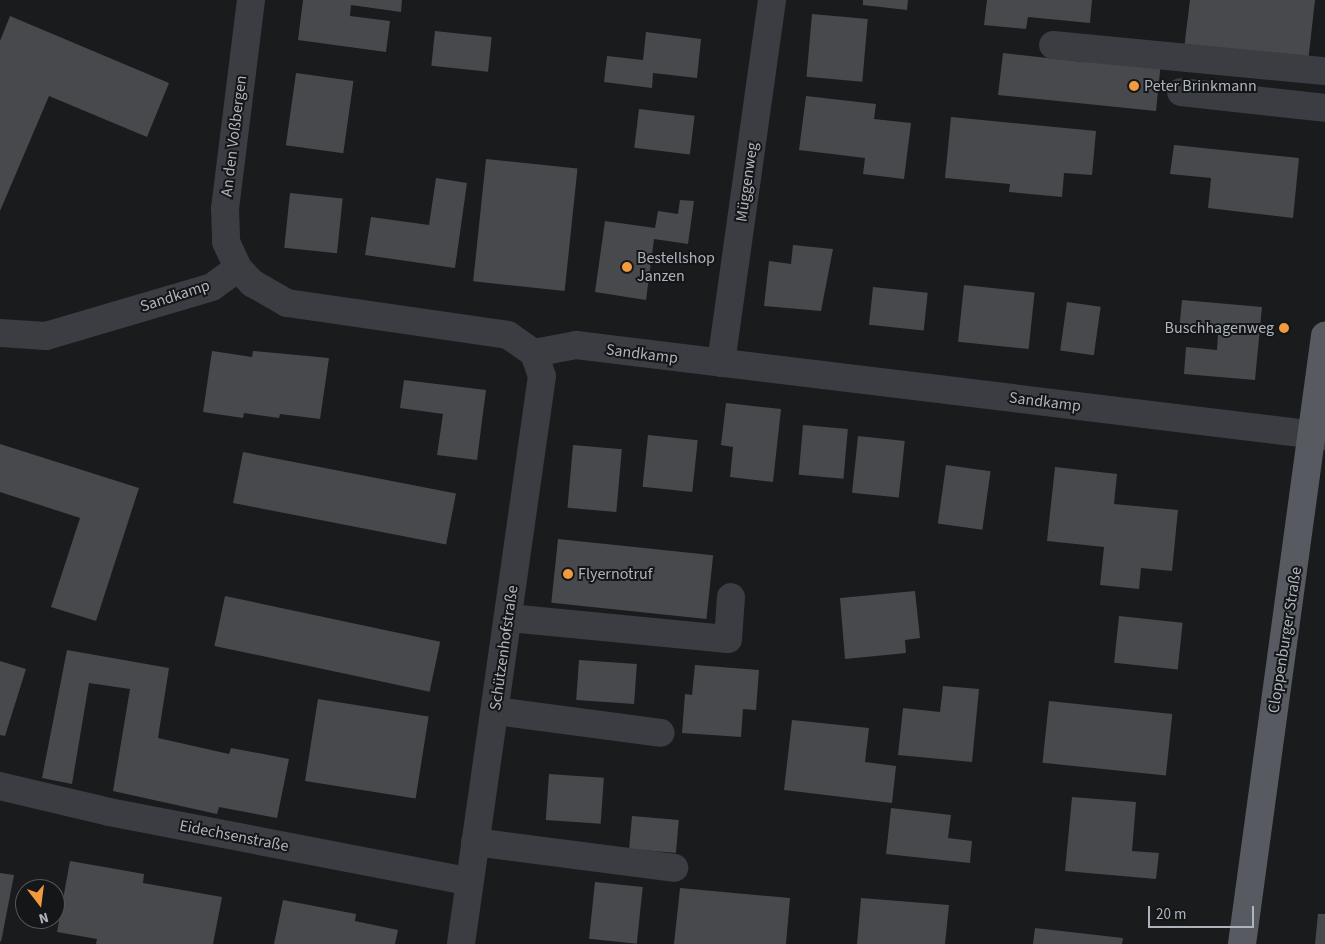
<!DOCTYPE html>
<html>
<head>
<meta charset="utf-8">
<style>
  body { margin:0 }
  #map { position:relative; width:1325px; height:944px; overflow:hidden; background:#1a1b1d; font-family:"Source Sans 3",sans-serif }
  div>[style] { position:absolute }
  .building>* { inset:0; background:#47494d; transform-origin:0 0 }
  .minor>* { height:28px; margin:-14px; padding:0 14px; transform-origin:14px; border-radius:14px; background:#3b3d42 }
  .major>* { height:28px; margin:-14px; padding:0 14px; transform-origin:14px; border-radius:14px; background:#575b61 }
  .dots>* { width:14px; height:14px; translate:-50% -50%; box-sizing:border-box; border:2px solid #151618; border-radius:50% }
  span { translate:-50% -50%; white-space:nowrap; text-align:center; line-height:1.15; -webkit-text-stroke:4px #151618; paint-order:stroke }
  .poi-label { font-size:16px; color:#adb4bc }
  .left { translate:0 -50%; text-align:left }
  .right { translate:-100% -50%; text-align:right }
  .street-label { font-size:16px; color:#adb4bc }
  .north { position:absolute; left:15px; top:879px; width:50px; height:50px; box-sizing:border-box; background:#151618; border:1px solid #52555a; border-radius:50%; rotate:165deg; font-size:14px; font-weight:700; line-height:20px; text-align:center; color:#adb4bc }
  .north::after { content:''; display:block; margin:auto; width:18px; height:22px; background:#f19a3e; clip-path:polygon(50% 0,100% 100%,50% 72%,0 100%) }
  .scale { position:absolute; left:1148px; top:906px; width:106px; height:22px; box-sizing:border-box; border:2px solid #adb4bc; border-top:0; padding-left:6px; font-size:15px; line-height:18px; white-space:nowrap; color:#adb4bc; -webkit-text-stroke:4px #151618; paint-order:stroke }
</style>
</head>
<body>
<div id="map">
  <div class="building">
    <i style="clip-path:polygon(303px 0,402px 0,401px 12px,351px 5px,350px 16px,390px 21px,386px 52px,298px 40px)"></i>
    <i style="clip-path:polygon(863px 0,908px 0,907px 10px,863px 5px)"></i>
    <i style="clip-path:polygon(987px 0,1092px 0,1090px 23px,1028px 17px,1026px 29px,984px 25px)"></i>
    <i style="clip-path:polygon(1190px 0,1315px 0,1308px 62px,1184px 49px)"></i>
    <i style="left:812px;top:14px;width:56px;height:63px;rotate:5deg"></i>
    <i style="clip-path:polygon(10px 16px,169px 83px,147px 137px,49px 96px,0 211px,0 41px)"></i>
    <i style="left:435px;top:31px;width:57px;height:35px;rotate:6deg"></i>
    <i style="clip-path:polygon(646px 32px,701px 39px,697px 78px,653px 73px,652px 88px,604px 82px,607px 56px,643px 60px)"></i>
    <i style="clip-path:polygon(1003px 53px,1083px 62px,1084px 53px,1161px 62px,1156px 111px,998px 95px)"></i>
    <i style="left:296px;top:73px;width:58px;height:73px;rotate:8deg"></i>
    <i style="clip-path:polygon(806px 96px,876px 104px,874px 119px,911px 123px,904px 179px,863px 174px,865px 158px,799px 150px)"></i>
    <i style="left:639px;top:109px;width:56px;height:39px;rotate:7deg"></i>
    <i style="clip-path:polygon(951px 117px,1096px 131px,1092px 175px,1064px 173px,1062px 197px,1009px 192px,1010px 184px,945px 178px)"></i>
    <i style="clip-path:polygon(1174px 145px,1299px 158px,1293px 218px,1208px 208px,1211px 178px,1170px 174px)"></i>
    <i style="left:486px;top:159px;width:92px;height:123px;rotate:6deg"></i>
    <i style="clip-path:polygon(436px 178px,467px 183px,455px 268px,365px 255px,371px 217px,429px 225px)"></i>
    <i style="left:290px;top:193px;width:53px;height:55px;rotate:6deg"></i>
    <i style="clip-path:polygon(680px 200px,694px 201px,688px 244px,654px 239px,646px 300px,595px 292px,605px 221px,655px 228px,658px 211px,678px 214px)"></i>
    <i style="clip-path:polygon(793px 245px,833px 249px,821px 311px,764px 306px,769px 261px,791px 264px)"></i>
    <i style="left:964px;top:285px;width:71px;height:57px;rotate:6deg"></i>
    <i style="left:873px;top:287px;width:55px;height:38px;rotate:6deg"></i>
    <i style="clip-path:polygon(1182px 300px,1262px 307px,1255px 380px,1184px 374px,1186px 347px,1217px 350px,1218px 334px,1179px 331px)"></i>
    <i style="left:1067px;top:302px;width:34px;height:49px;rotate:8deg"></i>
    <i style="clip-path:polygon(212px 351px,252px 357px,253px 351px,329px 358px,320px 419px,280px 414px,279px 418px,244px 413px,243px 418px,203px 412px)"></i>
    <i style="clip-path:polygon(404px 380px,486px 390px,477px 460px,437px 455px,443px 414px,400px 408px)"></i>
    <i style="clip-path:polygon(726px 403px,781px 409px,773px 482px,730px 477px,733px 447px,721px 445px)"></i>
    <i style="left:803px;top:425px;width:45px;height:50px;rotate:5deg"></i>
    <i style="left:648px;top:435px;width:50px;height:52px;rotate:6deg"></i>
    <i style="left:858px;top:436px;width:47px;height:57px;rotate:6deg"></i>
    <i style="clip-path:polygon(0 444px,139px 488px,96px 621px,51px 607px,80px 518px,0 492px)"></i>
    <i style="left:573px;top:445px;width:49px;height:63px;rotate:5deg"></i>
    <i style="left:243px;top:452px;width:217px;height:52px;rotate:11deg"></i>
    <i style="left:946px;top:465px;width:45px;height:59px;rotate:8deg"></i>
    <i style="clip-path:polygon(1055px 467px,1117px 474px,1114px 504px,1178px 510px,1172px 571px,1141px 568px,1139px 589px,1100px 585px,1104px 547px,1047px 541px)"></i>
    <i style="left:558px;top:539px;width:156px;height:64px;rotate:6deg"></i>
    <i style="clip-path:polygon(915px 591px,920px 638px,905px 640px,906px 653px,845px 659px,840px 598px)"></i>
    <i style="left:225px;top:596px;width:220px;height:51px;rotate:12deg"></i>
    <i style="left:1119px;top:616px;width:64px;height:47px;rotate:6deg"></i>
    <i style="clip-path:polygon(67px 650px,169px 668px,158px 738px,229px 754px,231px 748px,289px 759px,277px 818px,219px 807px,217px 814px,113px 791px,130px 689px,89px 683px,72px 784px,42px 778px)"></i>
    <i style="left:579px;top:660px;width:58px;height:40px;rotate:4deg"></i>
    <i style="clip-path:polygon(0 661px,26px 669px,5px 736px,0 735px)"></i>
    <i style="clip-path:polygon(695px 665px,759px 670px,756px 710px,743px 709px,741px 737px,682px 733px,685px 694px,692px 695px)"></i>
    <i style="clip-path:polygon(943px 686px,979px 689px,972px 762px,898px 755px,903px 708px,940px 712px)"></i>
    <i style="left:318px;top:699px;width:112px;height:83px;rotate:9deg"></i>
    <i style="left:1049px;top:701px;width:124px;height:62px;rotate:6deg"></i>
    <i style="clip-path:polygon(792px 720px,869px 728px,865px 762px,896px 766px,892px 803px,784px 790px)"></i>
    <i style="left:549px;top:774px;width:55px;height:46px;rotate:4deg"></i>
    <i style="clip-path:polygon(1072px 797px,1136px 802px,1132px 851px,1159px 853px,1156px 879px,1065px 871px)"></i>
    <i style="clip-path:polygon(891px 808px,951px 815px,948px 838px,972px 841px,970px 863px,886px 854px)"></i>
    <i style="left:632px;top:816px;width:47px;height:33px;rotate:5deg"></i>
    <i style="clip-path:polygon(70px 861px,144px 874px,143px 883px,222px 897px,213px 944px,96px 944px,97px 939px,57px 932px)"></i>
    <i style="clip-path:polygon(0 873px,14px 875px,1px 942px,0 941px)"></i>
    <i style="left:595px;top:882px;width:48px;height:57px;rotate:6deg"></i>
    <i style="clip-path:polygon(680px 888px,790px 898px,786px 944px,674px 944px)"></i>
    <i style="clip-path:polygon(861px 898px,949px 905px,945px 944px,857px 944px)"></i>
    <i style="clip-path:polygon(283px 900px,356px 914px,355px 921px,398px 930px,395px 944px,274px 944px)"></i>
    <i style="clip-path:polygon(1318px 914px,1325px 914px,1325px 944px,1315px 944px)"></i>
    <i style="clip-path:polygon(1035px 928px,1123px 938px,1122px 944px,1033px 944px)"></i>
  </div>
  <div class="minor">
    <i style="left:251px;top:0;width:210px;rotate:97.1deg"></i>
    <i style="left:225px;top:208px;width:34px;rotate:88deg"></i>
    <i style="left:226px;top:242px;width:29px;rotate:65deg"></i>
    <i style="left:238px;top:268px;width:21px;rotate:47deg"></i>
    <i style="left:252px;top:283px;width:40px;rotate:29.7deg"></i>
    <i style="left:287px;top:303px;width:223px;rotate:8.2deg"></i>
    <i style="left:508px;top:335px;width:32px;rotate:35deg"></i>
    <i style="left:534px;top:353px;width:24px;rotate:71deg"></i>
    <i style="left:542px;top:376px;width:574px;rotate:98.12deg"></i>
    <i style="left:1053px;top:45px;width:273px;rotate:5.5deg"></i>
    <i style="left:1181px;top:92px;width:145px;rotate:6.3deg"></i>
    <i style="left:0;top:333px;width:46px;rotate:3.7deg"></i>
    <i style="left:46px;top:336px;width:173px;rotate:-16.4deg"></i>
    <i style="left:212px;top:287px;width:32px;rotate:-36deg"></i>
    <i style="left:534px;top:353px;width:43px;rotate:-10.8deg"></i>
    <i style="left:576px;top:345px;width:755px;rotate:6.93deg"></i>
    <i style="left:721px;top:363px;width:367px;rotate:-82deg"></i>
    <i style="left:509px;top:618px;width:220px;rotate:5.5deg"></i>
    <i style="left:728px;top:639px;width:42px;rotate:-85.9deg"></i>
    <i style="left:495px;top:711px;width:167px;rotate:7.5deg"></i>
    <i style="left:0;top:786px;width:112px;rotate:13.4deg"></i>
    <i style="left:109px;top:812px;width:367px;rotate:10.9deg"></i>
    <i style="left:475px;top:842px;width:201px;rotate:7.4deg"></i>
  </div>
  <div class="major">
    <i style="left:1242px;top:944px;width:614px;rotate:-82.23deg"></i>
  </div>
  <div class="dots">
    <i style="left:1134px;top:86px;background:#f19a3e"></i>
    <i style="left:627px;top:267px;background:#f19a3e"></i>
    <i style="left:1284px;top:328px;background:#f19a3e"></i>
    <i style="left:568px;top:574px;background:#f19a3e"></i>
  </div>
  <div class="poi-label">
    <span class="left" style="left:1144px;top:86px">Peter Brinkmann</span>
    <span class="left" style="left:637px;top:267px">Bestellshop<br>Janzen</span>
    <span class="right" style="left:1274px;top:328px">Buschhagenweg</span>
    <span class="left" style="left:578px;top:574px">Flyernotruf</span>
  </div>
  <div class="street-label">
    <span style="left:234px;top:136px;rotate:-83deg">An den Voßbergen</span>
    <span style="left:747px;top:182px;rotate:-82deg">Müggenweg</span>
    <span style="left:175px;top:296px;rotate:-18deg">Sandkamp</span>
    <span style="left:642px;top:354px;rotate:7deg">Sandkamp</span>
    <span style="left:1045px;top:402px;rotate:7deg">Sandkamp</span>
    <span style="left:1285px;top:640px;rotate:-81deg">Cloppenburger Straße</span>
    <span style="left:504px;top:648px;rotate:-82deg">Schützenhofstraße</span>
    <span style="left:234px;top:836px;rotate:11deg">Eidechsenstraße</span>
  </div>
  <div class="north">N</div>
  <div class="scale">20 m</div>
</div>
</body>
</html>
